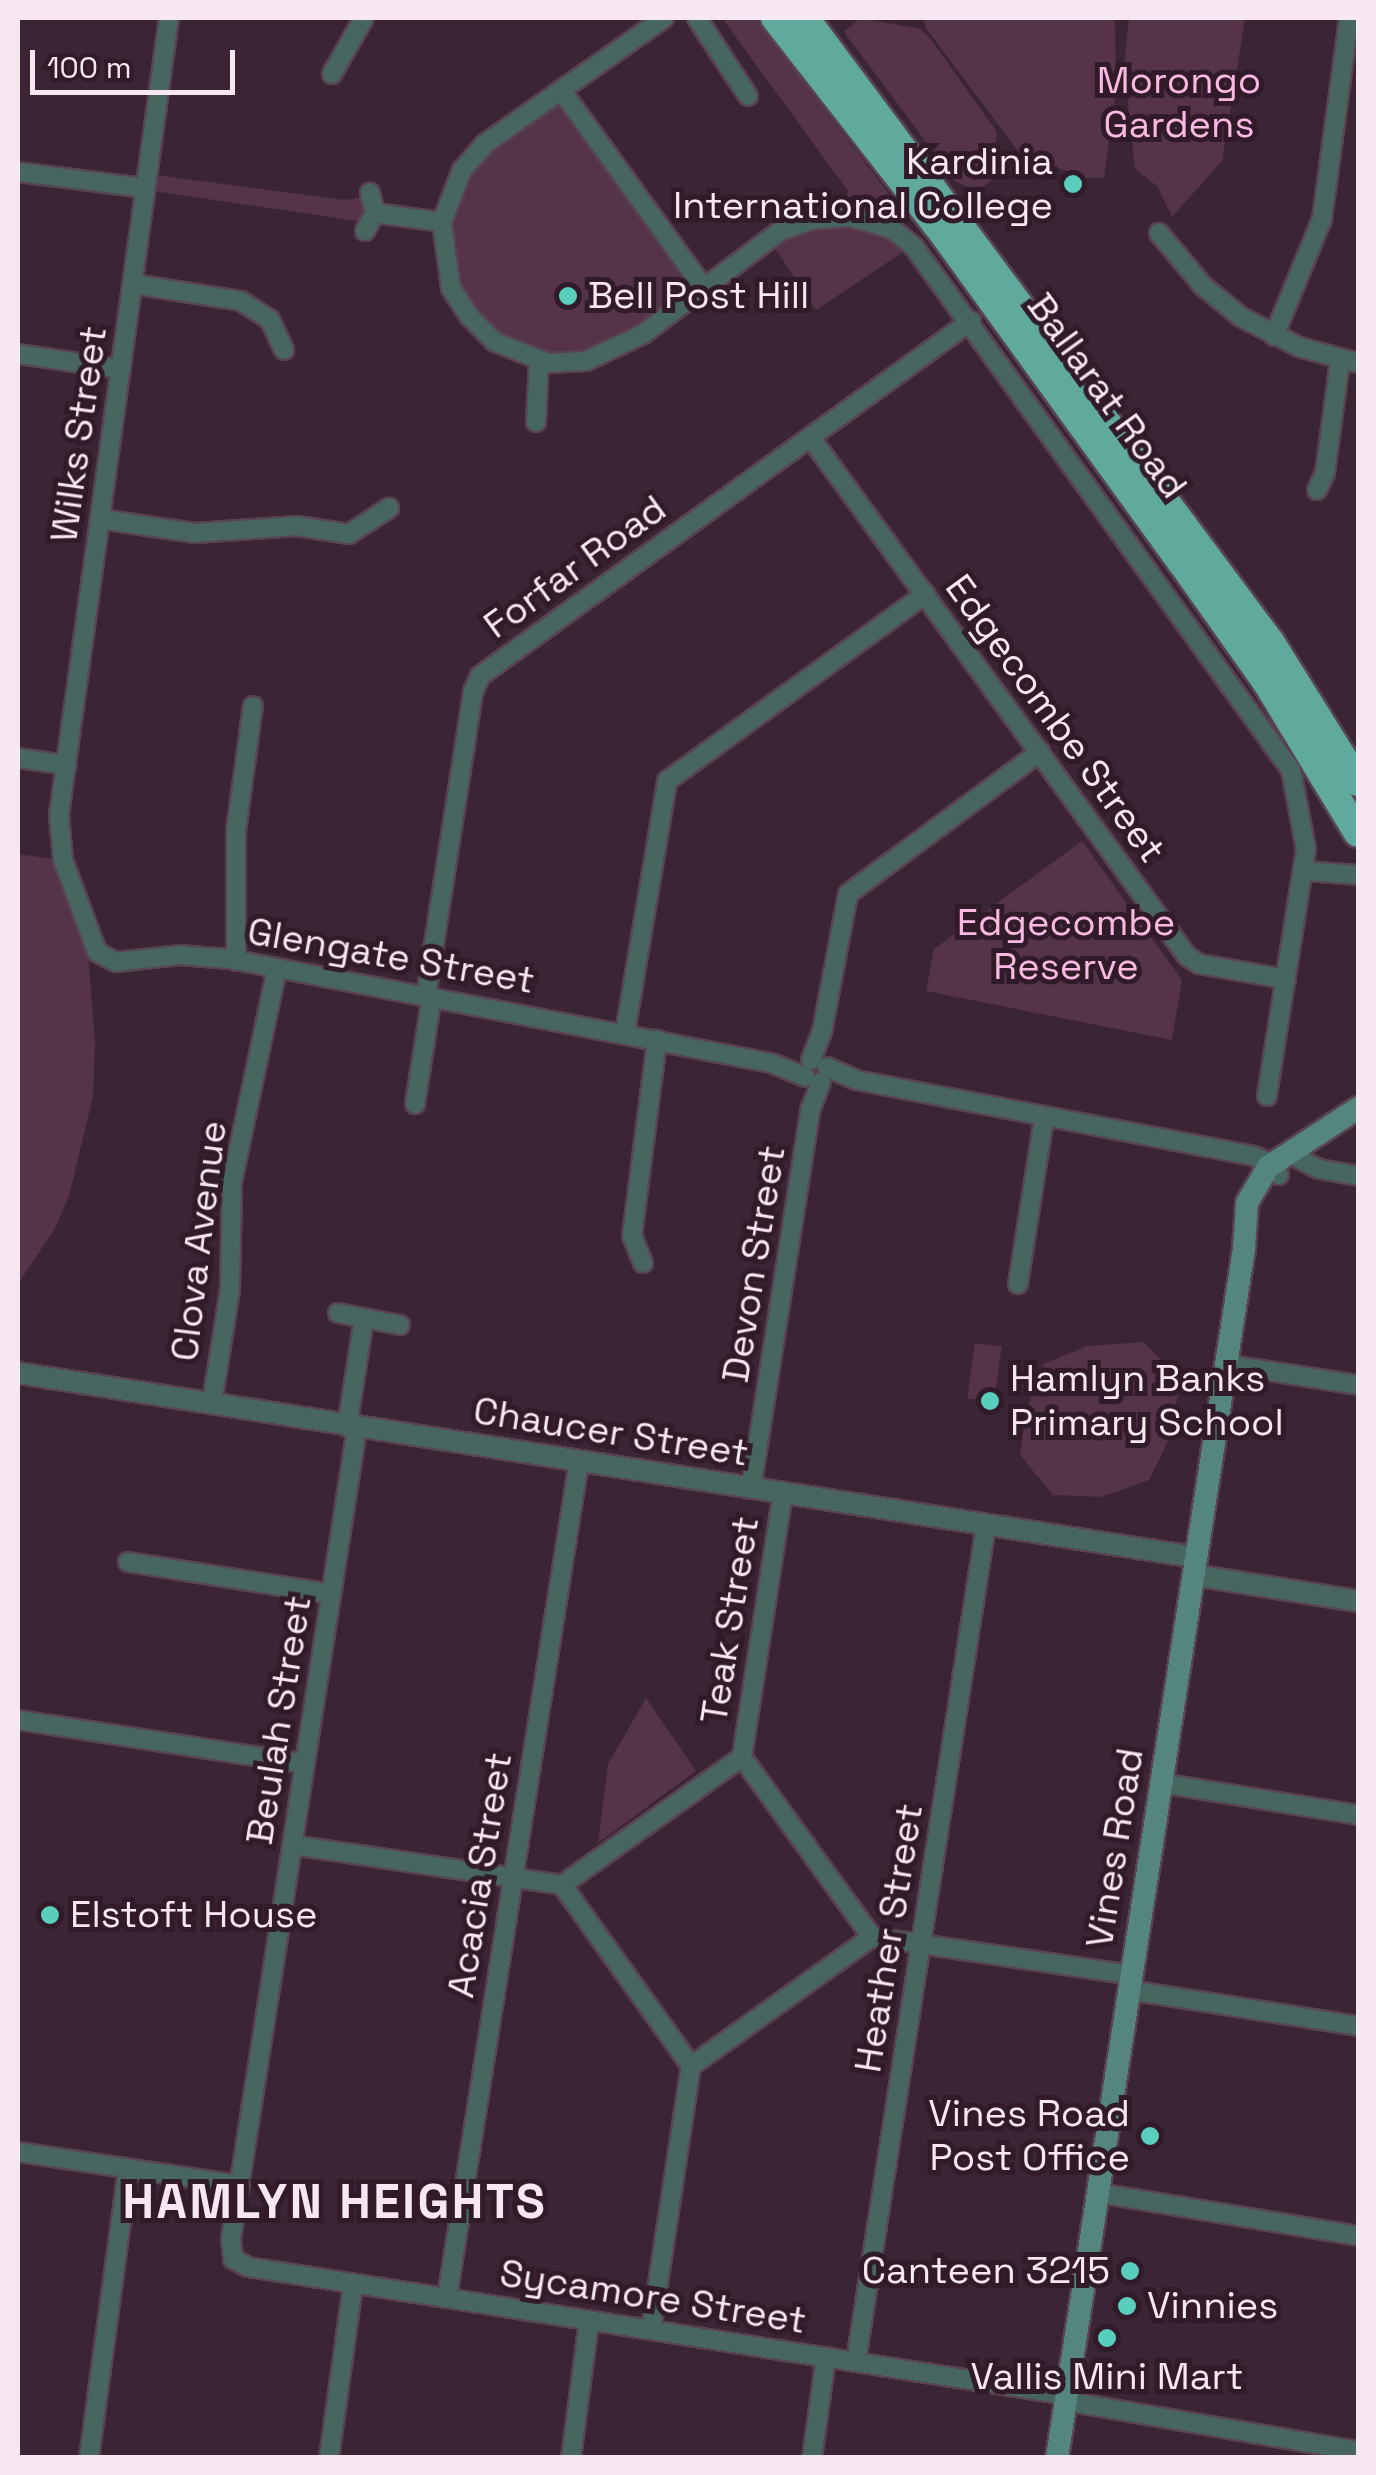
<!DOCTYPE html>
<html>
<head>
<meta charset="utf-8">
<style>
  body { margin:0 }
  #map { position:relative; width:1376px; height:2475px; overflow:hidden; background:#3b2433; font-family:"Space Grotesk",sans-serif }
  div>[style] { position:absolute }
  .green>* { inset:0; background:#553449; transform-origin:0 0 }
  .roads { filter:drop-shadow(2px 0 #594351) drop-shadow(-2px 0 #594351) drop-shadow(0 2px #594351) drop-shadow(0 -2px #594351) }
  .minor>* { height:18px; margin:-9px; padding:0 9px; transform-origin:9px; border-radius:9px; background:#476660 }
  .tertiary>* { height:20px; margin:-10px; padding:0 10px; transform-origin:10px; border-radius:10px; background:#476660 }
  .secondary>* { height:22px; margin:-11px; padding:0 11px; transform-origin:11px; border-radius:11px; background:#54867d }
  .trunk>* { height:28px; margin:-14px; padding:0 14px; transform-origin:14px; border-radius:14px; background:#60a99d }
  .dots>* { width:28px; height:28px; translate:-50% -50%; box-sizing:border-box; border:5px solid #311b29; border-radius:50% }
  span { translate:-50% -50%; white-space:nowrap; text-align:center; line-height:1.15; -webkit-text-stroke:10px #311b29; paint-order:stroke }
  .park-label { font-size:38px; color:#fab9e1 }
  .poi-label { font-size:38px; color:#f7e7f0 }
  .right { translate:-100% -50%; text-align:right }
  .left { translate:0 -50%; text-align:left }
  .street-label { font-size:38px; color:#f7e7f0 }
  .district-label { font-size:48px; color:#f7e7f0; font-weight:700; letter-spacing:2.5px }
  .frame { position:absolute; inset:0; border:20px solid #f7e7f0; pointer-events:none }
  .scale { position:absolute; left:30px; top:50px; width:205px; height:45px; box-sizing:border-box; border:5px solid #f7e7f0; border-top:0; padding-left:12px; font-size:30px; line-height:35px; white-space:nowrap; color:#f7e7f0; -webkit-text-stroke:8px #311b29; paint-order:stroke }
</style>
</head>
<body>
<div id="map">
  <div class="green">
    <i style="clip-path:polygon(722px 18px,756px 18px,905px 215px,895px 223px,848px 210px,844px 204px,848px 191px)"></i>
    <i style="clip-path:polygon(860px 18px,920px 29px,930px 38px,997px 132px,991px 181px,976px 191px,956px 182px,844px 32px)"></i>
    <i style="clip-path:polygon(924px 18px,1115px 18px,1116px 92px,1104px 178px,1087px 178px,1021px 155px,925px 27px)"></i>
    <i style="clip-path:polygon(1129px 18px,1245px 18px,1222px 161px,1172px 217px,1157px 186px,1135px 169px,1124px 67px)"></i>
    <i style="clip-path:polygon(548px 106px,563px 106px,690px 281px,689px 292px,680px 299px,609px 346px,580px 352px,552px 354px,521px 346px,494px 330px,473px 309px,458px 284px,450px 223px,469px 172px)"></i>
    <i style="clip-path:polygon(155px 175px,344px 200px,365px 197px,364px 222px,153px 191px)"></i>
    <i style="clip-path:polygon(841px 224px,887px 234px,906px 250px,816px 310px,772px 244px,812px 227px)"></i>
    <i style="clip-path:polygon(1082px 841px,1182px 980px,1172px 1040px,926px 991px,934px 949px)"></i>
    <i style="clip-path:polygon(18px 854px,54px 859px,88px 955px,95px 1042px,93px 1097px,69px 1196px,54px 1230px,18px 1284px)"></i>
    <i style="clip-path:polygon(1144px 1342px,1180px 1380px,1171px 1435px,1149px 1480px,1101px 1497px,1053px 1495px,1020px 1455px,1027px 1407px,1044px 1364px,1087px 1346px)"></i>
    <i style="left:975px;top:1343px;width:27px;height:56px;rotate:8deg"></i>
    <i style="clip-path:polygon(646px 1698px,696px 1771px,598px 1843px,608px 1764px)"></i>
  </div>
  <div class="roads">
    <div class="minor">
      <i style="left:169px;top:18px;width:805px;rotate:97.86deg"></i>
      <i style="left:59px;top:815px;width:45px;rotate:84.9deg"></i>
      <i style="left:63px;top:860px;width:98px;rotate:69.7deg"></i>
      <i style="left:97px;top:952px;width:21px;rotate:28deg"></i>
      <i style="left:116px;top:962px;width:63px;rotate:-6.3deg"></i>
      <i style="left:179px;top:955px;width:51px;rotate:4.5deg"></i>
      <i style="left:230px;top:959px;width:551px;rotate:10.88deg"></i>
      <i style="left:771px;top:1063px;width:37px;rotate:22deg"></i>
      <i style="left:664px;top:18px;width:219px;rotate:144.9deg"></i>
      <i style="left:485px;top:144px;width:35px;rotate:131deg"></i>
      <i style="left:462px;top:170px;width:56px;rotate:111deg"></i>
      <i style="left:442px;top:222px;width:67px;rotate:82.2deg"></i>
      <i style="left:451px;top:288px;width:35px;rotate:57deg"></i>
      <i style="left:470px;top:317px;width:35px;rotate:45deg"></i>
      <i style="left:495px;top:342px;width:57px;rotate:21.6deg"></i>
      <i style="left:548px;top:363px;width:38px;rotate:-3deg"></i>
      <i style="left:586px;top:361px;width:63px;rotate:-25.3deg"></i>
      <i style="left:643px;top:334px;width:171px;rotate:-36.9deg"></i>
      <i style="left:780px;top:231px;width:34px;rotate:-19deg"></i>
      <i style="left:812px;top:220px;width:38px;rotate:-5deg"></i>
      <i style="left:850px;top:217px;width:44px;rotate:15.9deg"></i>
      <i style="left:892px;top:229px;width:28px;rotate:39deg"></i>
      <i style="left:914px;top:247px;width:645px;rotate:54.21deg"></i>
      <i style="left:1291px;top:770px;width:80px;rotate:79.2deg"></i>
      <i style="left:1306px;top:849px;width:250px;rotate:99deg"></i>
      <i style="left:697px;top:18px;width:93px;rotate:56.8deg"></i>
      <i style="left:332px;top:74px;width:64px;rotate:-60.3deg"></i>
      <i style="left:561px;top:90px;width:243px;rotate:54.2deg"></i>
      <i style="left:18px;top:172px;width:128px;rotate:7.2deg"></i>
      <i style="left:375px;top:213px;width:68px;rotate:7.7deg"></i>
      <i style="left:365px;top:231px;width:21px;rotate:-61deg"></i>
      <i style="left:375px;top:213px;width:21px;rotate:-104deg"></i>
      <i style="left:1159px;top:233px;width:69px;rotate:50.3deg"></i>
      <i style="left:1203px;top:286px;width:49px;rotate:39.2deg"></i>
      <i style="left:1241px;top:317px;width:65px;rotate:27.3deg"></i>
      <i style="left:1299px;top:347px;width:61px;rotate:15.2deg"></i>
      <i style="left:133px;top:284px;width:109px;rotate:8.9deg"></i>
      <i style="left:241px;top:301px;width:35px;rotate:33deg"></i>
      <i style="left:270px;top:320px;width:33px;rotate:65deg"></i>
      <i style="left:1274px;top:336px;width:126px;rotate:-67.7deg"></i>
      <i style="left:1322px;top:219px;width:203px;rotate:-82.3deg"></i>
      <i style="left:18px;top:354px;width:104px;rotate:8.3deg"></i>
      <i style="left:536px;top:422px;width:62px;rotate:-87.2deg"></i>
      <i style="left:810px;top:437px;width:641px;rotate:54.01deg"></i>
      <i style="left:1187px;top:956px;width:14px;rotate:34deg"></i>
      <i style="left:1199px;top:964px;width:88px;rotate:9.8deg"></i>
      <i style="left:1317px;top:490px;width:19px;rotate:-65deg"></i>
      <i style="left:1325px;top:473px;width:114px;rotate:-82.4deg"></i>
      <i style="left:100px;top:519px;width:96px;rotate:8.4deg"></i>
      <i style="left:195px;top:533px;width:102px;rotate:-3.9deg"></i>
      <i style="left:297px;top:526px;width:53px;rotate:8.7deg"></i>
      <i style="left:349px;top:534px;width:48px;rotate:-33deg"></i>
      <i style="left:18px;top:758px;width:49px;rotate:8.3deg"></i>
      <i style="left:1304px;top:871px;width:54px;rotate:4.2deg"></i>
      <i style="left:236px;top:961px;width:130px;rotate:-90deg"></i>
      <i style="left:236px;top:831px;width:126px;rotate:-82.3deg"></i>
      <i style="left:426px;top:996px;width:308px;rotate:-81.2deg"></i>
      <i style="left:473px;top:692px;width:17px;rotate:-66deg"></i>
      <i style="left:480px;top:676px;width:606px;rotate:-35.87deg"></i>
      <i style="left:625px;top:1033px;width:255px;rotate:-80.5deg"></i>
      <i style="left:667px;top:781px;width:319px;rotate:-35.9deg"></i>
      <i style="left:811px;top:1060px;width:30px;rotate:-69deg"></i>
      <i style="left:822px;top:1032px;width:140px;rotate:-79.3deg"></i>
      <i style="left:848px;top:894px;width:239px;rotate:-36.5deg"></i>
      <i style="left:827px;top:1067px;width:32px;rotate:24deg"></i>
      <i style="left:856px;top:1080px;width:405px;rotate:10.8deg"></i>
      <i style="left:1254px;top:1156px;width:20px;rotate:24deg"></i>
      <i style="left:1272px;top:1164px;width:13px;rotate:58deg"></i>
      <i style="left:415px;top:1104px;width:109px;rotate:-81.1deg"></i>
      <i style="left:1301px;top:1160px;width:20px;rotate:27deg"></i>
      <i style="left:1319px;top:1169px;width:40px;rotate:10deg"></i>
      <i style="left:643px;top:1263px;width:29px;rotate:-112deg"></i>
      <i style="left:632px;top:1236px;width:198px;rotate:-82.7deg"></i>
      <i style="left:1018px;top:1284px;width:168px;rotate:-81.1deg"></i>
      <i style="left:338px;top:1313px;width:63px;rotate:11deg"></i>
      <i style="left:1224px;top:1364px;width:136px;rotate:8.9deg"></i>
      <i style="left:212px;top:1403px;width:115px;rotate:-81deg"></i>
      <i style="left:230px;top:1289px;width:107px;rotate:-88.9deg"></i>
      <i style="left:232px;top:1182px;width:218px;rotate:-78.1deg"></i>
      <i style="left:347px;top:1427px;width:110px;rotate:-81.1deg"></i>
      <i style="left:357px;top:1428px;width:821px;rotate:98.83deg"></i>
      <i style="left:231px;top:2239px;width:20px;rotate:84deg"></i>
      <i style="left:233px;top:2259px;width:17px;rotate:28deg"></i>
      <i style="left:248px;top:2267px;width:828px;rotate:8.89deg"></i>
      <i style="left:751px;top:1489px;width:386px;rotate:-81.1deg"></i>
      <i style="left:811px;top:1108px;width:28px;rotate:-69deg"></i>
      <i style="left:128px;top:1562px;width:206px;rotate:8.9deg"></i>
      <i style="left:18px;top:1720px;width:290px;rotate:8.7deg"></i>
      <i style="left:742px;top:1757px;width:267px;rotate:-81.2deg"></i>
      <i style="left:742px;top:1757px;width:222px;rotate:54.2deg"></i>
      <i style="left:1161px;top:1783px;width:200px;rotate:9.2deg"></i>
      <i style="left:292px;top:1845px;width:273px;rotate:8.4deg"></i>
      <i style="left:562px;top:1885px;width:221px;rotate:-35.4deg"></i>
      <i style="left:562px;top:1885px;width:222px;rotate:54.5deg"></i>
      <i style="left:872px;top:1937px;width:262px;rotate:8.3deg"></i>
      <i style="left:1129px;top:1990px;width:232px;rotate:8.9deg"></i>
      <i style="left:691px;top:2066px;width:222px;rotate:-35.5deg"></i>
      <i style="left:18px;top:2152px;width:224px;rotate:8.5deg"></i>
      <i style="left:1099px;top:2193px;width:263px;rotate:9.4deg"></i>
      <i style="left:447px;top:2298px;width:846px;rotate:-81.03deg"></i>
      <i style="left:651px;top:2330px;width:267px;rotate:-81.4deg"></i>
      <i style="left:856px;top:2361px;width:846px;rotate:-81.16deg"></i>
      <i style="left:1065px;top:2401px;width:297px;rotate:9.7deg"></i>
      <i style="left:89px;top:2458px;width:292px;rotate:-82.3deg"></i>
      <i style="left:329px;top:2458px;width:176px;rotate:-82.1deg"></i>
      <i style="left:571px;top:2458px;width:138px;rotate:-82.5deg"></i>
      <i style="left:812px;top:2458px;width:102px;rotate:-82.1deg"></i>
    </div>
    <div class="tertiary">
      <i style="left:18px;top:1373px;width:1191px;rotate:8.89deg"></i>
      <i style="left:1193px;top:1575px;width:167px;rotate:9deg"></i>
    </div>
    <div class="secondary">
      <i style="left:1057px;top:2458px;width:1223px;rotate:-81.21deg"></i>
      <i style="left:1244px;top:1249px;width:46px;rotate:-86.3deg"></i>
      <i style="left:1247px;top:1203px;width:42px;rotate:-59.7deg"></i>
      <i style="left:1268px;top:1167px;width:108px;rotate:-33.2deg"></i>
    </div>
    <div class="trunk">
      <i style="left:775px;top:18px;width:263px;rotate:52deg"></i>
      <i style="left:937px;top:225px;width:417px;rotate:54.1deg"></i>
      <i style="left:1182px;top:563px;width:147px;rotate:54.7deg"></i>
      <i style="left:1267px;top:683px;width:175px;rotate:58.8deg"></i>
      <i style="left:805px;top:18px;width:780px;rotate:53.29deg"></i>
      <i style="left:1271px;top:643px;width:164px;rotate:58deg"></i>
    </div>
  </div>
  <div class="dots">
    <i style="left:1073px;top:184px;background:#5acebd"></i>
    <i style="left:568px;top:296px;background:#5acebd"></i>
    <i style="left:990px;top:1401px;background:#5acebd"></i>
    <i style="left:50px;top:1915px;background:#5acebd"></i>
    <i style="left:1150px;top:2136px;background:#5acebd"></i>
    <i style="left:1130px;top:2271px;background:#5acebd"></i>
    <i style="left:1127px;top:2306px;background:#5acebd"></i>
    <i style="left:1107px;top:2338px;background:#5acebd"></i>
  </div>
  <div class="park-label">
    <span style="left:1179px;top:103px">Morongo<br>Gardens</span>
    <span style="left:1066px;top:945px">Edgecombe<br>Reserve</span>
  </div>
  <div class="poi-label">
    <span class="right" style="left:1053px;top:184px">Kardinia<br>International College</span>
    <span class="left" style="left:588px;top:296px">Bell Post Hill</span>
    <span class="left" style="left:1010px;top:1401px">Hamlyn Banks<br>Primary School</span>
    <span class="left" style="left:70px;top:1915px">Elstoft House</span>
    <span class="right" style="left:1130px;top:2136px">Vines Road<br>Post Office</span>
    <span class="right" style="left:1110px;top:2271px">Canteen 3215</span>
    <span class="left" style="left:1147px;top:2306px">Vinnies</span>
    <span style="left:1107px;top:2377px">Vallis Mini Mart</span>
  </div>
  <div class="street-label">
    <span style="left:1107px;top:396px;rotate:54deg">Ballarat Road</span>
    <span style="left:79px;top:434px;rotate:-82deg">Wilks Street</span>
    <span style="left:575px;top:567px;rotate:-36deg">Forfar Road</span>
    <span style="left:1055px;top:719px;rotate:54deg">Edgecombe Street</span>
    <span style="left:391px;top:956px;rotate:10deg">Glengate Street</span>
    <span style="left:199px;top:1241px;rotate:-83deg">Clova Avenue</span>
    <span style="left:754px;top:1264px;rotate:-81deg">Devon Street</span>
    <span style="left:611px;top:1432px;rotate:9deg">Chaucer Street</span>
    <span style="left:730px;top:1620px;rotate:-81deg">Teak Street</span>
    <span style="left:279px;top:1720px;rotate:-81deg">Beulah Street</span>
    <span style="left:1115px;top:1848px;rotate:-81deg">Vines Road</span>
    <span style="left:480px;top:1875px;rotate:-81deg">Acacia Street</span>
    <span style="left:889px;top:1938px;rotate:-81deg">Heather Street</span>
    <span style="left:653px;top:2297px;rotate:9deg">Sycamore Street</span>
  </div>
  <div class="district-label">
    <span style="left:335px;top:2202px">HAMLYN HEIGHTS</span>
  </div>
  <div class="frame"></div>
  <div class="scale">100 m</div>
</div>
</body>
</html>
